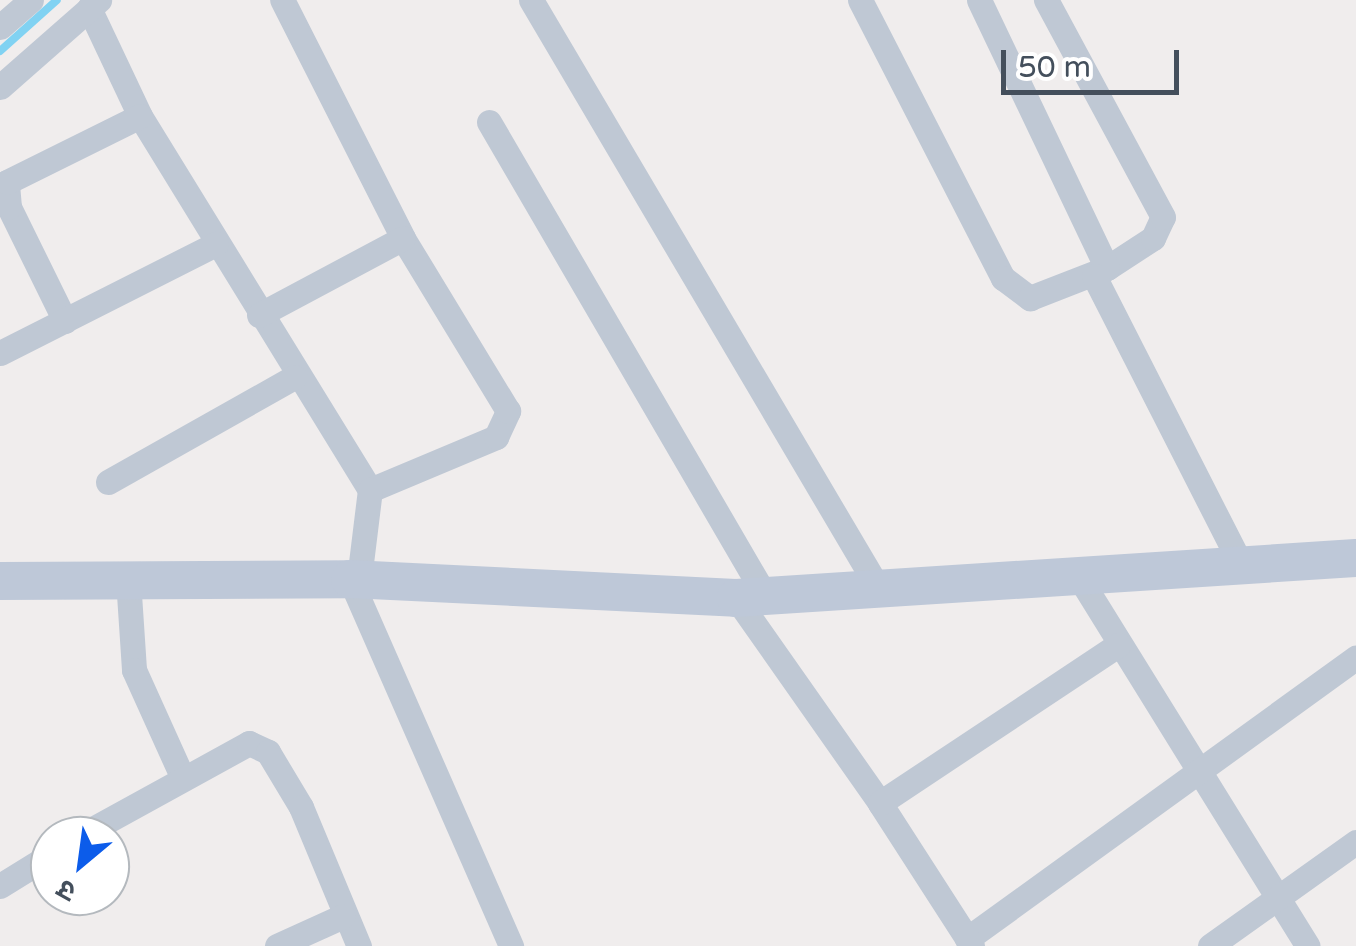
<!DOCTYPE html>
<html>
<head>
<meta charset="utf-8">
<style>
  body { margin:0 }
  #map { position:relative; width:1356px; height:946px; overflow:hidden; background:#f0eded; font-family:"Varela Round","Noto Sans Devanagari",sans-serif }
  div>[style] { position:absolute }
  .stream>* { height:8px; margin:-4px; padding:0 4px; transform-origin:4px; border-radius:4px; background:#81d2f2 }
  .street>* { height:25px; margin:-12.5px; padding:0 12.5px; transform-origin:12.5px; border-radius:12.5px; background:#bfc8d4 }
  .secondary>* { height:38px; margin:-19px; padding:0 19px; transform-origin:19px; border-radius:19px; background:#bec8d8 }
  span { translate:-50% -50%; white-space:nowrap; text-align:center; line-height:1.15; -webkit-text-stroke:8px #fff; paint-order:stroke }
  .north { position:absolute; left:30px; top:816px; width:100px; height:100px; box-sizing:border-box; background:#fff; border:2px solid #b4b9be; border-radius:50%; rotate:209deg; font-size:28px; font-weight:700; line-height:40px; text-align:center; color:#444f5c }
  .north::after { content:''; display:block; margin:auto; width:35px; height:45px; background:#0c5cea; clip-path:polygon(50% 0,100% 100%,50% 72%,0 100%) }
  .scale { position:absolute; left:1001px; top:50px; width:178px; height:45px; box-sizing:border-box; border:5px solid #444f5c; border-top:0; padding-left:12px; font-size:30px; line-height:35px; white-space:nowrap; color:#444f5c; -webkit-text-stroke:8px #fff; paint-order:stroke }
</style>
</head>
<body>
<div id="map">
  <div class="stream">
    <i style="left:0;top:51px;width:76px;rotate:-41.8deg"></i>
  </div>
  <div class="street">
    <i style="left:531px;top:0;width:686px;rotate:59.44deg"></i>
    <i style="left:860px;top:0;width:313px;rotate:62.8deg"></i>
    <i style="left:1003px;top:278px;width:34px;rotate:37deg"></i>
    <i style="left:1030px;top:298px;width:83px;rotate:-21.3deg"></i>
    <i style="left:1107px;top:268px;width:55px;rotate:-33.1deg"></i>
    <i style="left:1153px;top:238px;width:23px;rotate:-65deg"></i>
    <i style="left:1163px;top:217px;width:247px;rotate:-118.3deg"></i>
    <i style="left:979px;top:0;width:297px;rotate:64.5deg"></i>
    <i style="left:89px;top:8px;width:119px;rotate:64.7deg"></i>
    <i style="left:140px;top:116px;width:439px;rotate:58.4deg"></i>
    <i style="left:370px;top:490px;width:137px;rotate:-22.8deg"></i>
    <i style="left:496px;top:437px;width:29px;rotate:-65deg"></i>
    <i style="left:508px;top:411px;width:202px;rotate:-121.3deg"></i>
    <i style="left:403px;top:238px;width:267px;rotate:-116.9deg"></i>
    <i style="left:0;top:27px;width:41px;rotate:-41.1deg"></i>
    <i style="left:0;top:87px;width:132px;rotate:-41.3deg"></i>
    <i style="left:489px;top:122px;width:550px;rotate:59.75deg"></i>
    <i style="left:1094px;top:276px;width:323px;rotate:63deg"></i>
    <i style="left:259px;top:315px;width:163px;rotate:-28.1deg"></i>
    <i style="left:65px;top:321px;width:127px;rotate:-116.2deg"></i>
    <i style="left:9px;top:207px;width:25px;rotate:-95deg"></i>
    <i style="left:7px;top:182px;width:148px;rotate:-26.4deg"></i>
    <i style="left:0;top:353px;width:242px;rotate:-26.8deg"></i>
    <i style="left:108px;top:482px;width:214px;rotate:-29.4deg"></i>
    <i style="left:128px;top:579px;width:91px;rotate:86.2deg"></i>
    <i style="left:134px;top:670px;width:114px;rotate:65.7deg"></i>
    <i style="left:350px;top:579px;width:401px;rotate:66.3deg"></i>
    <i style="left:359px;top:579px;width:90px;rotate:-83deg"></i>
    <i style="left:1082px;top:582px;width:428px;rotate:58.2deg"></i>
    <i style="left:736px;top:598px;width:251px;rotate:54.9deg"></i>
    <i style="left:80px;top:836px;width:193px;rotate:-28.8deg"></i>
    <i style="left:249px;top:743px;width:21px;rotate:25deg"></i>
    <i style="left:268px;top:752px;width:64px;rotate:59deg"></i>
    <i style="left:301px;top:807px;width:151px;rotate:67.4deg"></i>
    <i style="left:0;top:886px;width:59px;rotate:-31.8deg"></i>
    <i style="left:967px;top:939px;width:480px;rotate:-35.9deg"></i>
    <i style="left:277px;top:946px;width:72px;rotate:-24.4deg"></i>
    <i style="left:972px;top:946px;width:170px;rotate:-122.8deg"></i>
    <i style="left:880px;top:803px;width:286px;rotate:-33.6deg"></i>
    <i style="left:1210px;top:946px;width:179px;rotate:-35.5deg"></i>
  </div>
  <div class="secondary">
    <i style="left:0;top:581px;width:350px;rotate:-0.3deg"></i>
    <i style="left:350px;top:579px;width:386px;rotate:2.8deg"></i>
    <i style="left:736px;top:598px;width:621px;rotate:-3.69deg"></i>
  </div>
  <div class="north">उ</div>
  <div class="scale">50 m</div>
</div>
</body>
</html>
